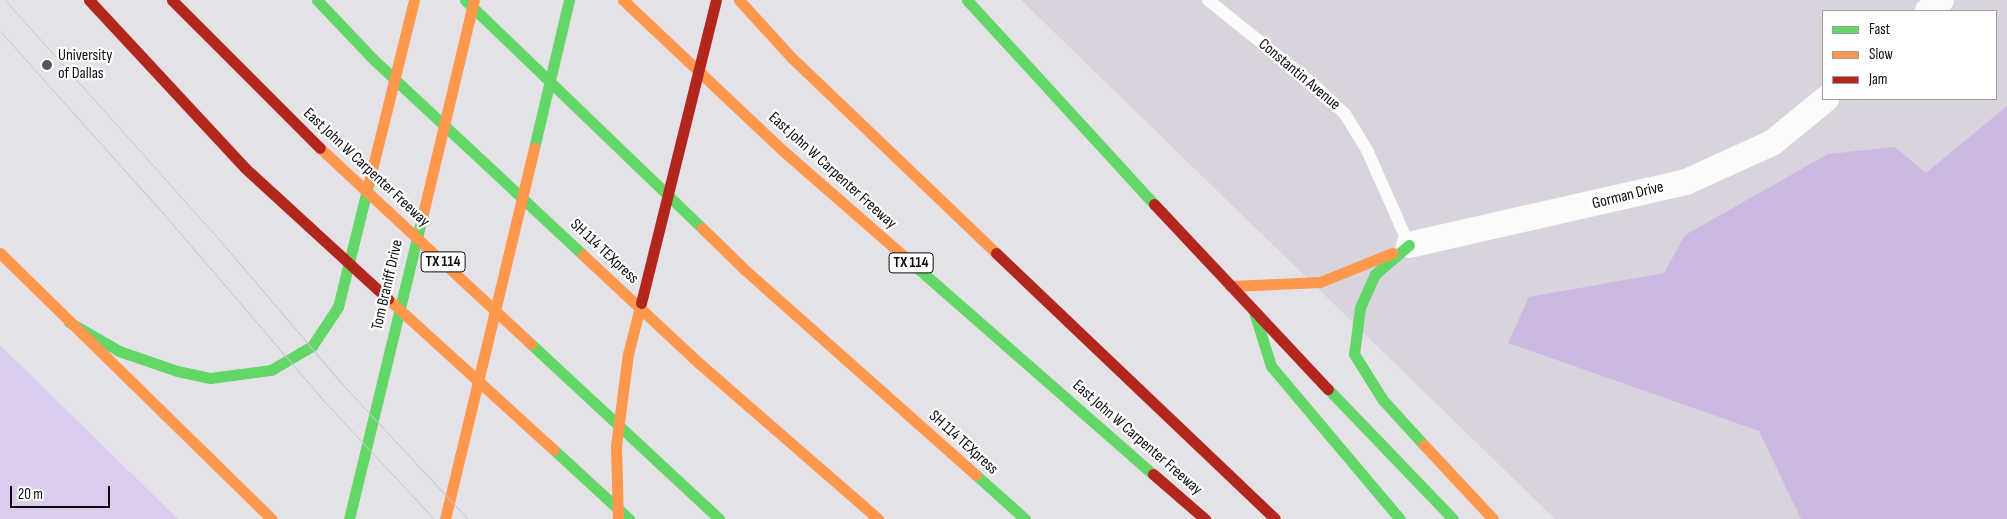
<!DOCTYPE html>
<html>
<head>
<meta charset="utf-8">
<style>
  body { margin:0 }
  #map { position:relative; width:2007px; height:519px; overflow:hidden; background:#e4e2e7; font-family:"Sofia Sans Condensed",sans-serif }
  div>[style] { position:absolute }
  .built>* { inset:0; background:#d8d3dd }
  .green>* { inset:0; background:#dccdee }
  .forest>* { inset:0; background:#ccb9e2 }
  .lane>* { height:12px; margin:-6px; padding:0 6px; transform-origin:6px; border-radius:6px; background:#fbfbfb }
  .street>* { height:26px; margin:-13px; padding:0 13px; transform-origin:13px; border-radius:13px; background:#fbfbfb }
  .fast>* { height:11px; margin:-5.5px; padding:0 5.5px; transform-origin:5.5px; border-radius:5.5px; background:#63d668 }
  .slow>* { height:11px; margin:-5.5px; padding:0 5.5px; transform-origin:5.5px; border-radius:5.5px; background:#ff974d }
  .jam>* { height:11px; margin:-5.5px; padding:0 5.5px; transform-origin:5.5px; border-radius:5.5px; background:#b3261e }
  .tram>* { height:1px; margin:-0.5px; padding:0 0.5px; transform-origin:0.5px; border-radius:0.5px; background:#c9c8c9 }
  .dots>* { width:14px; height:14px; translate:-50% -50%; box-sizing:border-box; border:2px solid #fff; border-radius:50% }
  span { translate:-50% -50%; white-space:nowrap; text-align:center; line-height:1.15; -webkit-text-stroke:4.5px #fff; paint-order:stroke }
  .shield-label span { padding:1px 4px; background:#fff; border:1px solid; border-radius:4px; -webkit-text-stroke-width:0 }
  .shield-label { font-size:15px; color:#0c0b0e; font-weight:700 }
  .poi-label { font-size:16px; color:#0c0b0e }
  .left { translate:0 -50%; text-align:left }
  .street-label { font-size:16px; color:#0c0b0e }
  .legend { position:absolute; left:1822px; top:10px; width:175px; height:90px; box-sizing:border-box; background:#fff; border:1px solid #9e9d9f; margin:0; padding:6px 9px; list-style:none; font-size:15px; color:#0c0b0e }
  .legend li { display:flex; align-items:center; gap:10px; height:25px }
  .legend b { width:25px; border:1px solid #9e9d9f }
  .scale { position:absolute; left:10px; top:486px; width:100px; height:22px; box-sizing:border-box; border:2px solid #0c0b0e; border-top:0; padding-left:6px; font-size:15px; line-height:18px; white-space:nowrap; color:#0c0b0e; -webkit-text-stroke:4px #fff; paint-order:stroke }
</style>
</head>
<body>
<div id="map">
  <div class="built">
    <i style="clip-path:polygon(evenodd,1021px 0,2007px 0,2007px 519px,1555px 519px,1021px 0,1823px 11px,1996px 11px,1996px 99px,1823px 99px,1823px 11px)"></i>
  </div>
  <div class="green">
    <i style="clip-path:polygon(0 345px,178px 519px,0 519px)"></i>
  </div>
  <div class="forest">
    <i style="clip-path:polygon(2007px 106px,2007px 519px,1801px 519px,1759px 431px,1508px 343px,1529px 297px,1664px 273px,1685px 235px,1828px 154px,1895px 147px,1926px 173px)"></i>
  </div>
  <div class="lane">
    <i style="left:1208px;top:0;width:136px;rotate:38.7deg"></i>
    <i style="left:1314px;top:85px;width:42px;rotate:43.1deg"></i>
    <i style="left:1345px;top:114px;width:42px;rotate:58.6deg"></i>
    <i style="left:1367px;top:150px;width:104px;rotate:66.1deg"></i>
  </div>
  <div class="street">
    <i style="left:1928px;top:11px;width:17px;rotate:-40deg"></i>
    <i style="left:1409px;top:245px;width:284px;rotate:-12.8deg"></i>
    <i style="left:1686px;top:182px;width:94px;rotate:-24.4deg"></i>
    <i style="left:1772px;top:143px;width:70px;rotate:-39.2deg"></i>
  </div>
  <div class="fast">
    <i style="left:317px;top:0;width:81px;rotate:46.5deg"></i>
    <i style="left:373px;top:59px;width:287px;rotate:43deg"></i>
    <i style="left:465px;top:0;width:329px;rotate:43.9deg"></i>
    <i style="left:967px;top:0;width:277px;rotate:47.5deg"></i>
    <i style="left:534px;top:148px;width:152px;rotate:-76.7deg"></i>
    <i style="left:1409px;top:245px;width:45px;rotate:139.5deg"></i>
    <i style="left:1375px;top:274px;width:37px;rotate:114deg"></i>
    <i style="left:1360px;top:308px;width:46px;rotate:97.4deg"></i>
    <i style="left:1354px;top:354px;width:54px;rotate:57.8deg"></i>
    <i style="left:1383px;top:400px;width:61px;rotate:47.7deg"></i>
    <i style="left:906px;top:258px;width:328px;rotate:41.2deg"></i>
    <i style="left:1254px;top:312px;width:57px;rotate:72.5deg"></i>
    <i style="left:1271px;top:366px;width:200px;rotate:49.9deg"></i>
    <i style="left:69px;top:322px;width:58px;rotate:30.1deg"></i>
    <i style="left:119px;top:351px;width:61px;rotate:19deg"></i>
    <i style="left:177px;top:371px;width:34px;rotate:12deg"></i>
    <i style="left:210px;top:378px;width:62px;rotate:-7.5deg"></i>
    <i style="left:271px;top:370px;width:48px;rotate:-30.3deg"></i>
    <i style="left:312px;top:346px;width:47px;rotate:-56.3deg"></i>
    <i style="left:338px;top:307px;width:129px;rotate:-76.1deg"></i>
    <i style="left:531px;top:344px;width:257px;rotate:42.9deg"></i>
    <i style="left:1328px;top:389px;width:180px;rotate:46.1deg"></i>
    <i style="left:554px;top:450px;width:102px;rotate:42.6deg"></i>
    <i style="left:976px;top:475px;width:66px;rotate:41.9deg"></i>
    <i style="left:349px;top:519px;width:306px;rotate:-76.4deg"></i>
  </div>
  <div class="slow">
    <i style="left:623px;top:0;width:217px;rotate:43.3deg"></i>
    <i style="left:781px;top:149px;width:166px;rotate:41.1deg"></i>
    <i style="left:739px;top:0;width:79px;rotate:47.6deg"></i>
    <i style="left:792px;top:58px;width:282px;rotate:43.7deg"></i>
    <i style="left:320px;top:148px;width:288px;rotate:42.9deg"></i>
    <i style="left:369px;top:182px;width:187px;rotate:-76.1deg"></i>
    <i style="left:421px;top:222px;width:228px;rotate:-76.6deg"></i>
    <i style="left:702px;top:228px;width:59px;rotate:44.3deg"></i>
    <i style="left:744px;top:269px;width:310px;rotate:41.6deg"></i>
    <i style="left:0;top:253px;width:380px;rotate:44.4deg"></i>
    <i style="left:583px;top:255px;width:160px;rotate:43deg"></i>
    <i style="left:700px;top:364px;width:236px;rotate:41deg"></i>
    <i style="left:1230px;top:286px;width:90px;rotate:-2.5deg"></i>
    <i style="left:1320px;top:282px;width:78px;rotate:-21.9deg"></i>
    <i style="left:388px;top:299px;width:224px;rotate:42.3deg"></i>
    <i style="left:1424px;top:445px;width:101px;rotate:47deg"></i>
    <i style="left:445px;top:519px;width:382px;rotate:-76.5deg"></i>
    <i style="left:618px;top:519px;width:73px;rotate:-91.6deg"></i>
    <i style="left:616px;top:446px;width:93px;rotate:-82.6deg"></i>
    <i style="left:628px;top:354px;width:53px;rotate:-75.7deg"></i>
  </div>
  <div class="jam">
    <i style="left:89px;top:0;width:229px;rotate:47.1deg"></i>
    <i style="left:245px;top:168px;width:194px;rotate:42.5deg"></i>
    <i style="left:172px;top:0;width:209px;rotate:45deg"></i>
    <i style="left:1154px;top:204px;width:254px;rotate:46.8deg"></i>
    <i style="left:996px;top:253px;width:385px;rotate:43.6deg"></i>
    <i style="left:641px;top:303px;width:312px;rotate:-76.1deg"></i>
    <i style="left:1153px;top:474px;width:69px;rotate:40.9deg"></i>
  </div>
  <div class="tram">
    <i style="left:5px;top:0;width:327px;rotate:48.2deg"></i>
    <i style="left:223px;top:244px;width:184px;rotate:49.6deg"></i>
    <i style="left:342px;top:384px;width:185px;rotate:47deg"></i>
    <i style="left:0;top:31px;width:243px;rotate:48.2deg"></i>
    <i style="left:162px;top:212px;width:249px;rotate:49.4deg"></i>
    <i style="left:324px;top:401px;width:161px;rotate:47deg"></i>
  </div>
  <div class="dots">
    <i style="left:47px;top:65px;background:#58565a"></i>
  </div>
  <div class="shield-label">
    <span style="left:443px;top:262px">TX 114</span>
    <span style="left:911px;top:263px">TX 114</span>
  </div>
  <div class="poi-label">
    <span class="left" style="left:58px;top:65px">University<br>of Dallas</span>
  </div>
  <div class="street-label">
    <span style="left:1299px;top:75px;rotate:40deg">Constantin Avenue</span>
    <span style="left:366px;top:168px;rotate:43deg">East John W Carpenter Freeway</span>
    <span style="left:832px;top:171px;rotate:42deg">East John W Carpenter Freeway</span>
    <span style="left:1628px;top:196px;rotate:-14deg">Gorman Drive</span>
    <span style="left:604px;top:252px;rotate:43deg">SH 114 TEXpress</span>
    <span style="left:388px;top:285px;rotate:-77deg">Tom Braniff Drive</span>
    <span style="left:1137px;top:438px;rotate:41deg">East John W Carpenter Freeway</span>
    <span style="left:963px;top:443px;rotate:42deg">SH 114 TEXpress</span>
  </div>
  <ul class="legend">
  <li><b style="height:6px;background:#63d668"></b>Fast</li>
  <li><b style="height:6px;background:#ff974d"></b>Slow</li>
  <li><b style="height:6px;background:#b3261e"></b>Jam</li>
  </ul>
  <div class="scale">20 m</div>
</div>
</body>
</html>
